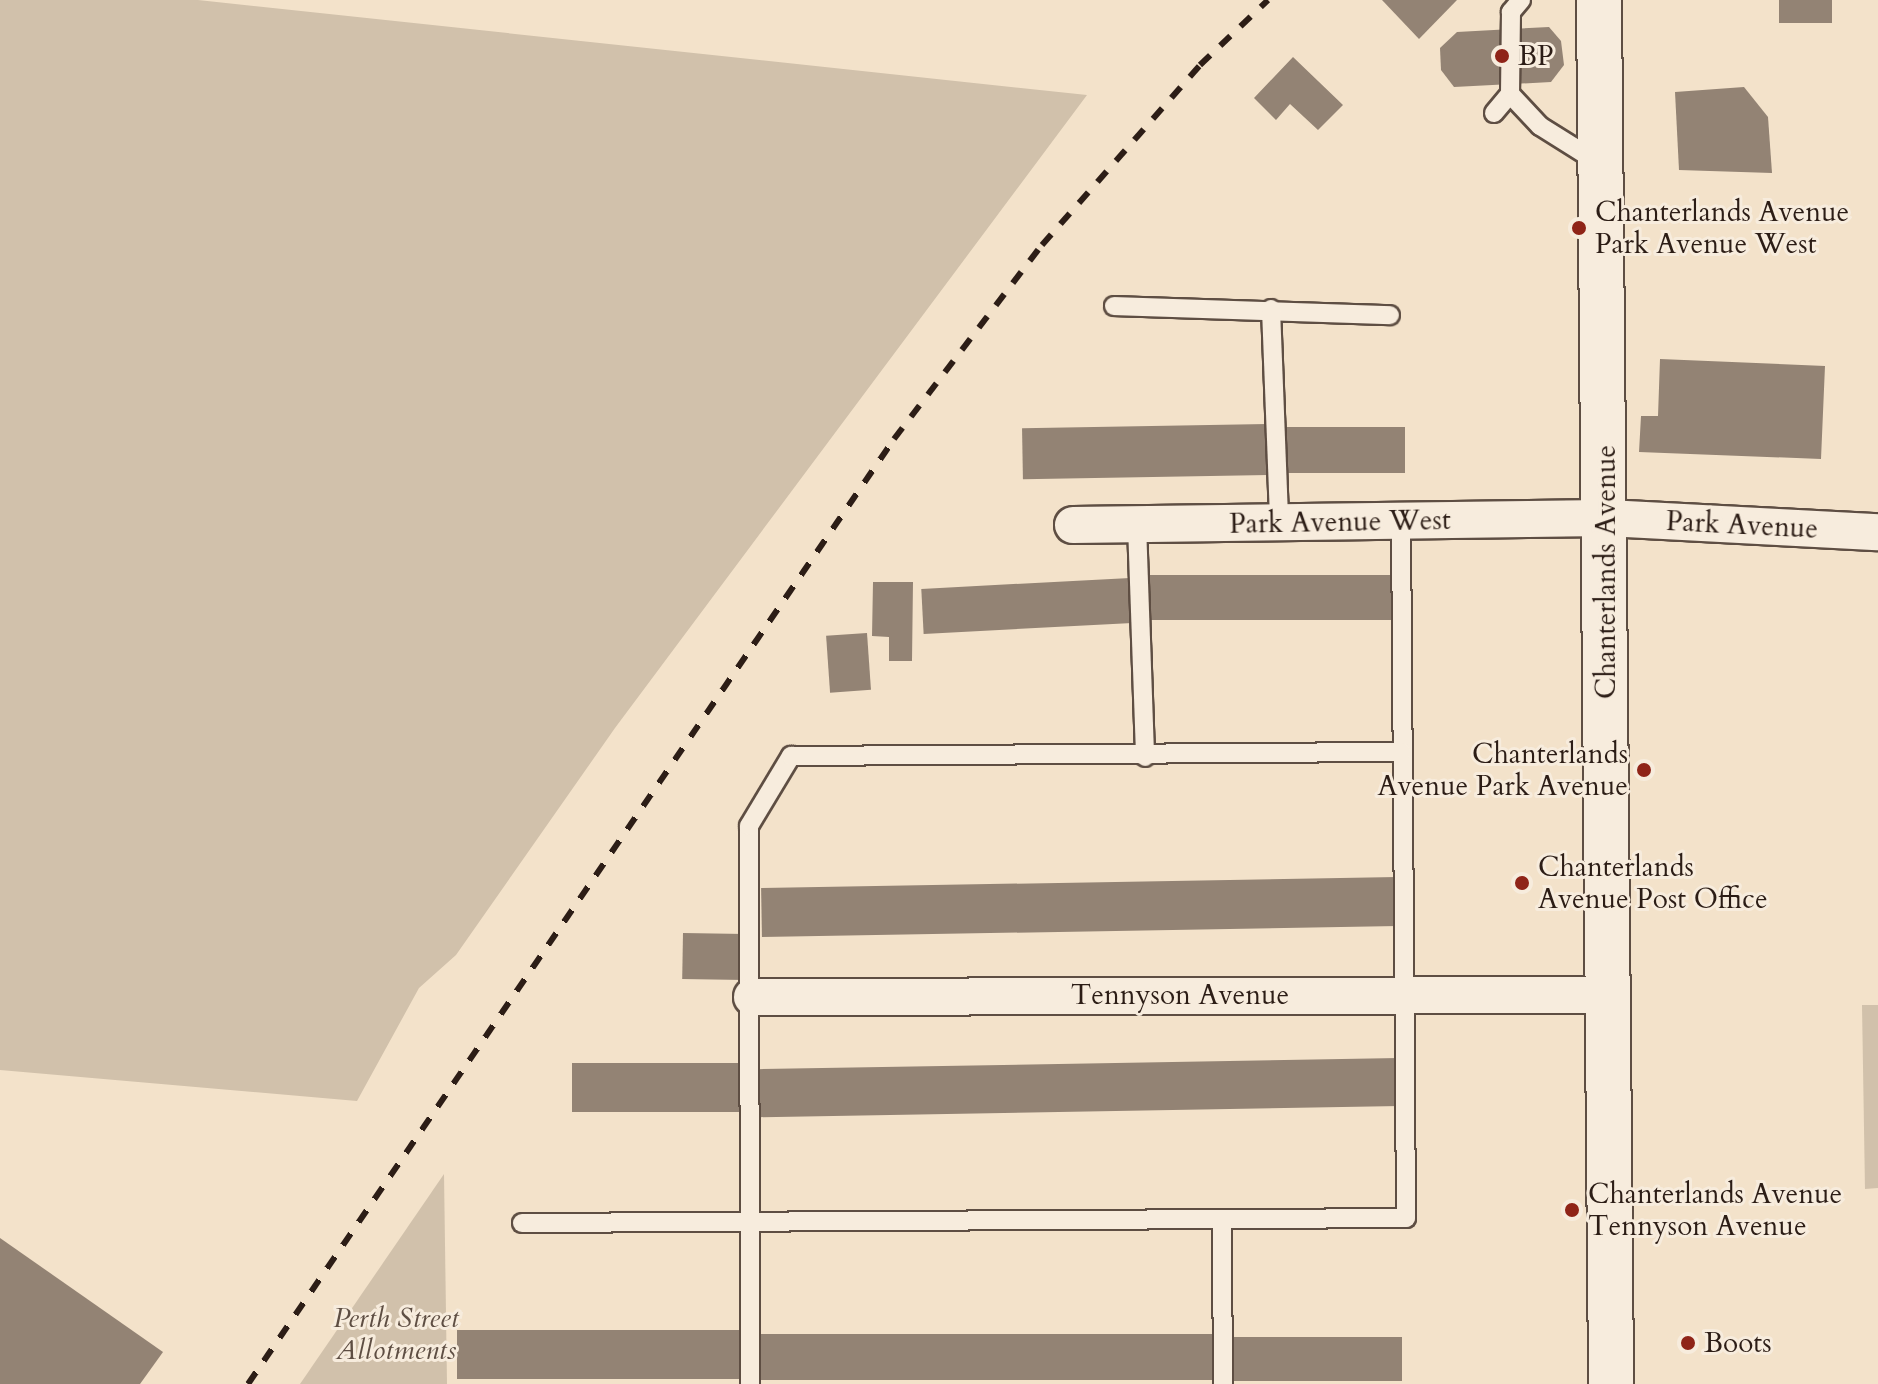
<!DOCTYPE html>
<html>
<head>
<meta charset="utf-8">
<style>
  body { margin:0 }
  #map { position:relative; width:1878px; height:1384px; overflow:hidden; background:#f3e2ca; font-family:Cardo,serif }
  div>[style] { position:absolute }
  .green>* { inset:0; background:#d1c1ab }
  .building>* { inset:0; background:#938374; transform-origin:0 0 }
  .roads { filter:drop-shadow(2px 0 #5e4e43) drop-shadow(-2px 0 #5e4e43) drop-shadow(0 2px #5e4e43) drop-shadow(0 -2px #5e4e43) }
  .lane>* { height:18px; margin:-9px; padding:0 9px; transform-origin:9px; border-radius:9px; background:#f7ecdd }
  .street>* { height:36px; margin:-18px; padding:0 18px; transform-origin:18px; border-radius:18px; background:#f7ecdd }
  .secondary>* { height:44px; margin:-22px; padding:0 22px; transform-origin:22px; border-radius:22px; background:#f7ecdd }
  .rail>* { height:6px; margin-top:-3px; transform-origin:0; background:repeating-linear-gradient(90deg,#2c1d16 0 14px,transparent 0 28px) }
  .dots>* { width:22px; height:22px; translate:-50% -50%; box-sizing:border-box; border:4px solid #f7ecdd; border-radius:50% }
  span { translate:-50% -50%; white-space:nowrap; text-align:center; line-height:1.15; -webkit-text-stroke:6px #f7ecdd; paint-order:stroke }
  .poi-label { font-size:28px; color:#2c1d16 }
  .left { translate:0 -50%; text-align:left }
  .right { translate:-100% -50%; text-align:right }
  .street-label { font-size:28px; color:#2c1d16 }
  .park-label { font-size:28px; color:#5e4e43; font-style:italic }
</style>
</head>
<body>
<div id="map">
  <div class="green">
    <i style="clip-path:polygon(0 0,198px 0,1087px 95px,615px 728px,456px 955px,419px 988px,357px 1101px,0 1070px)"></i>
    <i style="clip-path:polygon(1862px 1005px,1878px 1005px,1878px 1188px,1865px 1189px)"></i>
    <i style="clip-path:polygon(444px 1174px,447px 1384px,300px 1384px)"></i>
  </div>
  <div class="building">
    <i style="clip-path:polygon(1382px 0,1457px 0,1419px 39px)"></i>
    <i style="left:1779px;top:0;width:53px;height:23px"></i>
    <i style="clip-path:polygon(1549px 27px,1561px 41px,1564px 65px,1551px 82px,1454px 87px,1441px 70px,1440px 48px,1457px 32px)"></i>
    <i style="clip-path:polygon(1293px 57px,1343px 105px,1318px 130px,1290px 104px,1276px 120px,1254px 98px)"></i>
    <i style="clip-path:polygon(1744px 87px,1768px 117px,1772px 173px,1679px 170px,1675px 92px)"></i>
    <i style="clip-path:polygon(1660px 359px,1825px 366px,1821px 459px,1639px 452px,1641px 416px,1658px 416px)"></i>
    <i style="left:1267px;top:424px;width:51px;height:245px;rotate:89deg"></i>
    <i style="left:1286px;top:427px;width:119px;height:46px"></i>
    <i style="left:1391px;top:575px;width:45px;height:242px;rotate:90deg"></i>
    <i style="left:1130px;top:578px;width:45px;height:209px;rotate:87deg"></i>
    <i style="clip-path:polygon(873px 582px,913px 582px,912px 661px,889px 661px,889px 637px,872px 636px)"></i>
    <i style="left:867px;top:633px;width:57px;height:41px;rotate:86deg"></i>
    <i style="left:1397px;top:877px;width:49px;height:636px;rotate:89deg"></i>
    <i style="left:683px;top:933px;width:62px;height:46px;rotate:1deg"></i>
    <i style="left:1399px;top:1058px;width:48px;height:641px;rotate:89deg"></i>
    <i style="left:740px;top:1063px;width:49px;height:168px;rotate:90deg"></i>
    <i style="clip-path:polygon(0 1238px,163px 1352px,140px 1384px,0 1384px)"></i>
    <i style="left:457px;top:1330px;width:284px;height:49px"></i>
    <i style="left:758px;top:1334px;width:455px;height:46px"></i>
    <i style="left:1233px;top:1337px;width:169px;height:44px"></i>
  </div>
  <div class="roads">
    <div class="lane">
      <i style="left:1521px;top:0;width:16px;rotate:130deg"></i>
      <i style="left:1511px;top:12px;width:82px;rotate:90.7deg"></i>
      <i style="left:1510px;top:94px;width:44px;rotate:46.8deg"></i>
      <i style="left:1540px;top:126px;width:70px;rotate:32.1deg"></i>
      <i style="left:1494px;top:113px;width:25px;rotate:-50deg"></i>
      <i style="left:1114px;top:306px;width:276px;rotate:1.9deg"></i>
      <i style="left:1271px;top:309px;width:213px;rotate:87.8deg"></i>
      <i style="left:1137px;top:525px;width:232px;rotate:88deg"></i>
      <i style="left:1222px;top:1219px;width:165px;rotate:89.7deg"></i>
      <i style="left:522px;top:1223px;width:884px;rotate:-0.32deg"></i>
      <i style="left:1406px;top:1218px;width:697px;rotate:-90.41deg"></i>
      <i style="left:750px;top:1384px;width:558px;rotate:-90.1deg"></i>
      <i style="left:749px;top:826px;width:82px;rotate:-59deg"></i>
      <i style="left:791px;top:756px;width:611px;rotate:-0.38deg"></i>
    </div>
    <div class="street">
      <i style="left:1073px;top:525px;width:534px;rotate:-0.75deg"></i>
      <i style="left:1607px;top:518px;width:271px;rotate:3deg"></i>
      <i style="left:752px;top:997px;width:857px;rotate:-0.13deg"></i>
    </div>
    <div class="secondary">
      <i style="left:1599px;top:0;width:1384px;rotate:89.5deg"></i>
    </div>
  </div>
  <div class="rail">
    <i style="left:248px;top:1384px;width:1145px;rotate:-55.64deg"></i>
    <i style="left:894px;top:439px;width:244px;rotate:-52.7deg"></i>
    <i style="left:1042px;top:245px;width:240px;rotate:-48.7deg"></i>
    <i style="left:1200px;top:65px;width:94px;rotate:-43.7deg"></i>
  </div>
  <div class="dots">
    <i style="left:1502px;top:56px;background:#8f2418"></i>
    <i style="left:1579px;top:228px;background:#8f2418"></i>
    <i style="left:1644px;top:770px;background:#8f2418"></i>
    <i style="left:1522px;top:883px;background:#8f2418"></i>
    <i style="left:1572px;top:1210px;background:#8f2418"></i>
    <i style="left:1688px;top:1343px;background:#8f2418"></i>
  </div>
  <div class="poi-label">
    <span class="left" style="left:1518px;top:56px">BP</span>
    <span class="left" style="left:1595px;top:228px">Chanterlands Avenue<br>Park Avenue West</span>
    <span class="right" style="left:1628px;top:770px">Chanterlands<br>Avenue Park Avenue</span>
    <span class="left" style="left:1538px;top:883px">Chanterlands<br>Avenue Post Office</span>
    <span class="left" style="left:1588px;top:1210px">Chanterlands Avenue<br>Tennyson Avenue</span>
    <span class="left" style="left:1704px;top:1343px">Boots</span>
  </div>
  <div class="street-label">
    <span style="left:1340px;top:522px;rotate:-1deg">Park Avenue West</span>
    <span style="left:1742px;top:525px;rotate:3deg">Park Avenue</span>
    <span style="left:1606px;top:572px;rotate:-90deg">Chanterlands Avenue</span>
    <span style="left:1180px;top:995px">Tennyson Avenue</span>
  </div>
  <div class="park-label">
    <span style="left:396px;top:1334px">Perth Street<br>Allotments</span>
  </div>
</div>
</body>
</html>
